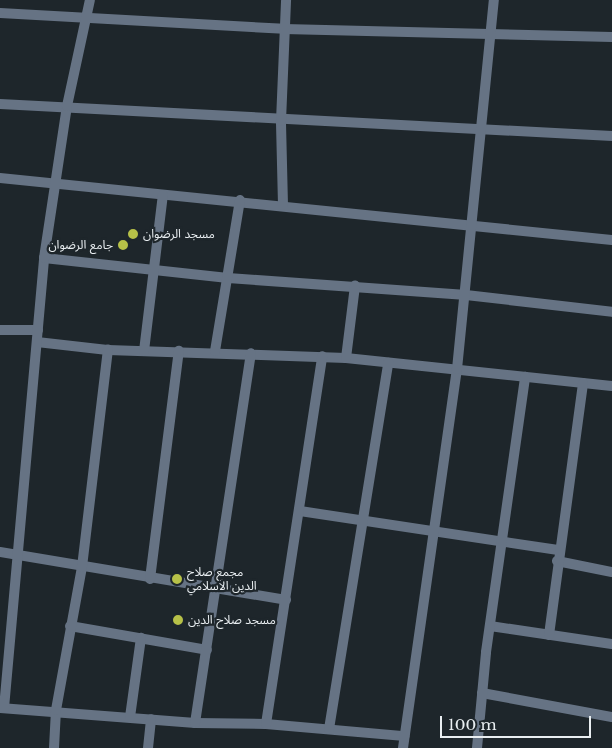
<!DOCTYPE html>
<html>
<head>
<meta charset="utf-8">
<style>
  body { margin:0 }
  #map { position:relative; width:612px; height:748px; overflow:hidden; background:#1e262b; font-family:"Libre Baskerville","Noto Sans Arabic",serif }
  div>[style] { position:absolute }
  .minor>* { height:10px; margin:-5px; padding:0 5px; transform-origin:5px; border-radius:5px; background:#667384 }
  .dots>* { width:14px; height:14px; translate:-50% -50%; box-sizing:border-box; border:2px solid #1e262b; border-radius:50% }
  span { translate:-50% -50%; white-space:nowrap; text-align:center; line-height:1.15; -webkit-text-stroke:4.5px #1e262b; paint-order:stroke }
  .poi-label { font-size:12px; color:#e9eef1 }
  .left { translate:0 -50%; text-align:left }
  .right { translate:-100% -50%; text-align:right }
  .scale { position:absolute; left:440px; top:716px; width:151px; height:22px; box-sizing:border-box; border:2px solid #e9eef1; border-top:0; padding-left:6px; font-size:15px; line-height:18px; white-space:nowrap; color:#e9eef1; -webkit-text-stroke:4px #1e262b; paint-order:stroke }
</style>
</head>
<body>
<div id="map">
  <div class="minor">
    <i style="left:0;top:13px;width:284px;rotate:3.2deg"></i>
    <i style="left:284px;top:29px;width:328px;rotate:1.4deg"></i>
    <i style="left:0;top:104px;width:613px;rotate:2.99deg"></i>
    <i style="left:0;top:178px;width:615px;rotate:5.78deg"></i>
    <i style="left:283px;top:205px;width:84px;rotate:-91.4deg"></i>
    <i style="left:281px;top:121px;width:121px;rotate:-87.6deg"></i>
    <i style="left:44px;top:258px;width:185px;rotate:6.2deg"></i>
    <i style="left:228px;top:278px;width:239px;rotate:4.1deg"></i>
    <i style="left:466px;top:295px;width:147px;rotate:6.6deg"></i>
    <i style="left:0;top:330px;width:38px"></i>
    <i style="left:37px;top:342px;width:71px;rotate:6.4deg"></i>
    <i style="left:108px;top:350px;width:238px;rotate:1.9deg"></i>
    <i style="left:346px;top:358px;width:267px;rotate:6deg"></i>
    <i style="left:144px;top:351px;width:157px;rotate:-83.1deg"></i>
    <i style="left:215px;top:351px;width:153px;rotate:-80.6deg"></i>
    <i style="left:346px;top:358px;width:73px;rotate:-82.9deg"></i>
    <i style="left:300px;top:511px;width:261px;rotate:8.6deg"></i>
    <i style="left:0;top:552px;width:290px;rotate:9.5deg"></i>
    <i style="left:557px;top:561px;width:56px;rotate:11.3deg"></i>
    <i style="left:150px;top:579px;width:230px;rotate:-82.8deg"></i>
    <i style="left:70px;top:626px;width:139px;rotate:9.9deg"></i>
    <i style="left:490px;top:626px;width:123px;rotate:8.4deg"></i>
    <i style="left:549px;top:635px;width:254px;rotate:-82.3deg"></i>
    <i style="left:482px;top:693px;width:132px;rotate:10.5deg"></i>
    <i style="left:0;top:708px;width:196px;rotate:4.4deg"></i>
    <i style="left:195px;top:723px;width:71px;rotate:0.8deg"></i>
    <i style="left:266px;top:724px;width:139px;rotate:5deg"></i>
    <i style="left:4px;top:708px;width:452px;rotate:-84.9deg"></i>
    <i style="left:44px;top:258px;width:154px;rotate:-81.4deg"></i>
    <i style="left:67px;top:106px;width:108px;rotate:-77.8deg"></i>
    <i style="left:130px;top:717px;width:80px;rotate:-82.1deg"></i>
    <i style="left:195px;top:723px;width:374px;rotate:-81.4deg"></i>
    <i style="left:266px;top:724px;width:372px;rotate:-81.3deg"></i>
    <i style="left:329px;top:729px;width:371px;rotate:-80.8deg"></i>
    <i style="left:54px;top:748px;width:38px;rotate:-87deg"></i>
    <i style="left:56px;top:710px;width:145px;rotate:-79.7deg"></i>
    <i style="left:82px;top:567px;width:219px;rotate:-83.2deg"></i>
    <i style="left:148px;top:748px;width:29px;rotate:-84deg"></i>
    <i style="left:403px;top:748px;width:383px;rotate:-81.9deg"></i>
    <i style="left:457px;top:369px;width:371px;rotate:-84.3deg"></i>
    <i style="left:477px;top:748px;width:96px;rotate:-84.6deg"></i>
    <i style="left:486px;top:652px;width:278px;rotate:-81.9deg"></i>
  </div>
  <div class="dots">
    <i style="left:133px;top:234px;background:#b7c148"></i>
    <i style="left:123px;top:245px;background:#b7c148"></i>
    <i style="left:177px;top:579px;background:#b7c148"></i>
    <i style="left:178px;top:620px;background:#b7c148"></i>
  </div>
  <div class="poi-label">
    <span class="left" style="left:143px;top:234px">مسجد الرضوان</span>
    <span class="right" style="left:113px;top:245px">جامع الرضوان</span>
    <span class="left" style="left:187px;top:579px">مجمع صلاح<br>الدين الاسلامي</span>
    <span class="left" style="left:188px;top:620px">مسجد صلاح الدين</span>
  </div>
  <div class="scale">100 m</div>
</div>
</body>
</html>
